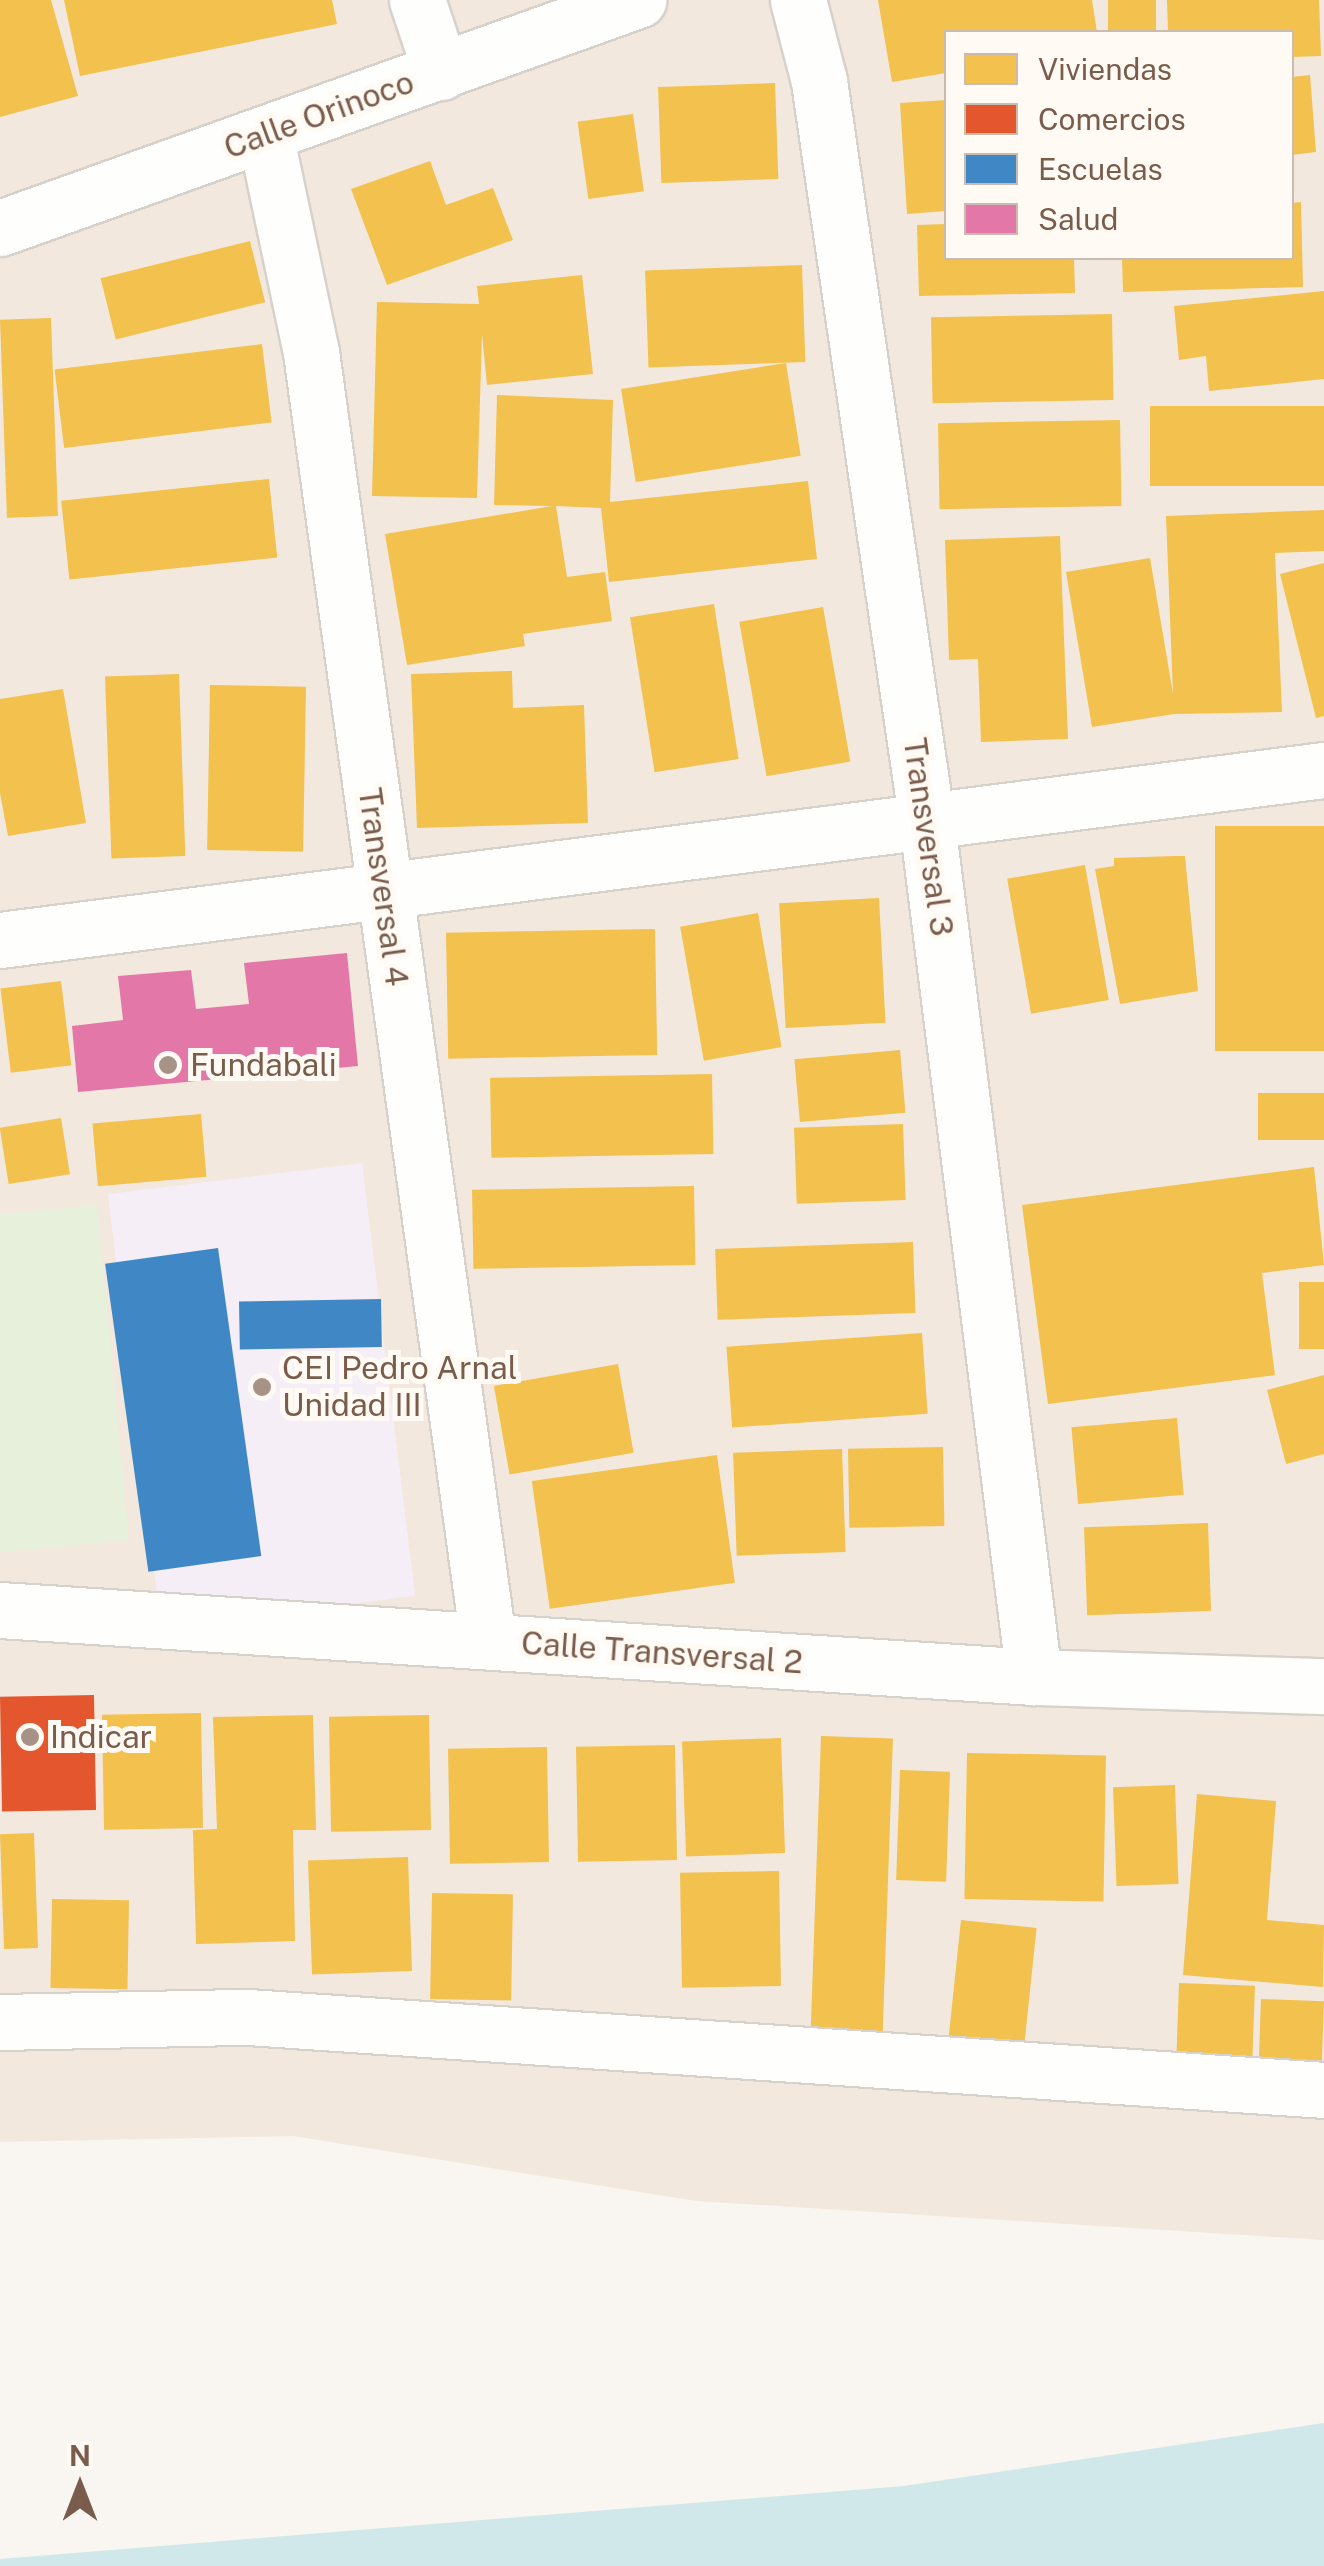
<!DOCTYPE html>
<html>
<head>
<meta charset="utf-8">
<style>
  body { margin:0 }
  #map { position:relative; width:1324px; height:2566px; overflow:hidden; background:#f9f5f0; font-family:"Public Sans",sans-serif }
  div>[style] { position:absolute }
  .residential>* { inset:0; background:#f2e8de }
  .education>* { inset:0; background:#f6eef6; transform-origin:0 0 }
  .green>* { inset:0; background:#e7f0db }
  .water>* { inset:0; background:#d0e8ea }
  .homes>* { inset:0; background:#f2c14e; transform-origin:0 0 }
  .shops>* { inset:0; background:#e4572e; transform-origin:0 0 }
  .schools>* { inset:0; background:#3f88c5; transform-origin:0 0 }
  .health>* { inset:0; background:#e377a8 }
  .roads { filter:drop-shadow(2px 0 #d7d1cb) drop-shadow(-2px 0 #d7d1cb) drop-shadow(0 2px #d7d1cb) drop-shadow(0 -2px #d7d1cb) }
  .minor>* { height:55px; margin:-27.5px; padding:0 27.5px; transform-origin:27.5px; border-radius:27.5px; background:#fefefd }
  .dots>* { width:28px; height:28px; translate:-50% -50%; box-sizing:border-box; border:5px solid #fffaf3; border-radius:50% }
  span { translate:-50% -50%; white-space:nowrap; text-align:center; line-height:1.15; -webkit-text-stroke:10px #fffaf3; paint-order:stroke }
  .street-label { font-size:32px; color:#7a5c4d }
  .poi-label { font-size:32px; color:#7a5c4d }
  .left { translate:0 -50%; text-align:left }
  .legend { position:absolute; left:944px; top:30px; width:350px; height:230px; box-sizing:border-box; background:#fffaf3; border:2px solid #cabbb1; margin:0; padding:12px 18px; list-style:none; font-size:30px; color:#7a5c4d }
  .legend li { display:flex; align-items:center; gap:20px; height:50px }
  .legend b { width:50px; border:2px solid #cabbb1 }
  .north { position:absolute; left:30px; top:2436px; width:100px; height:100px; -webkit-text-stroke:8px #fffaf3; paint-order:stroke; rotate:0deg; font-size:28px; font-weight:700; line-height:40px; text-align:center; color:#7a5c4d }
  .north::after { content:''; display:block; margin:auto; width:35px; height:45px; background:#7a5c4d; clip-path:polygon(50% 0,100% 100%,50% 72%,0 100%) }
</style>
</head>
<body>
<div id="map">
  <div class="residential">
    <i style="clip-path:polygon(evenodd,0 0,1324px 0,1324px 2240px,696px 2201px,293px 2136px,0 2142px,0 0,946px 32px,1292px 32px,1292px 258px,946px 258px,946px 32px)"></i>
  </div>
  <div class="education">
    <i style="left:362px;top:1163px;width:436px;height:256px;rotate:83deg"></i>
  </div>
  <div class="green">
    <i style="clip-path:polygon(97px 1205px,129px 1540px,0 1552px,0 1214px)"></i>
  </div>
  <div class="water">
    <i style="clip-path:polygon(1324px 2423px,1324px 2566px,0 2566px,0 2559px,904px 2486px)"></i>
  </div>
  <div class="homes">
    <i style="clip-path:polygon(0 0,51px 0,78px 96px,0 117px)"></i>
    <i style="clip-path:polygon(64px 0,332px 0,337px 24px,80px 76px)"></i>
    <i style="clip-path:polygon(878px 0,1092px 0,1097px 32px,946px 32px,946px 73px,892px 82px)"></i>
    <i style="left:1108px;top:0;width:48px;height:32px"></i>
    <i style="clip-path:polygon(1167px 0,1319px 0,1321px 56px,1292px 57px,1292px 32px,1168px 32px)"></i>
    <i style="clip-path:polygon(1310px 75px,1316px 152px,1292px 155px,1292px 77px)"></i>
    <i style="left:775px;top:83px;width:96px;height:117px;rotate:88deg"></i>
    <i style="clip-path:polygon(946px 100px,946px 211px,907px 214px,900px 103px)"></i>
    <i style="left:633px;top:114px;width:78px;height:56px;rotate:82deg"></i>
    <i style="clip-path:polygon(430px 161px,446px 205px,493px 188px,513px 240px,387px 285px,351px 189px)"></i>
    <i style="clip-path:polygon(1301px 202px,1303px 287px,1123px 292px,1122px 258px,1292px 258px,1292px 203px)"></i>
    <i style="clip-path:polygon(946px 224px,946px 258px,1074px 258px,1075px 293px,919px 296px,917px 225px)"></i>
    <i style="left:250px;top:241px;width:63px;height:154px;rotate:76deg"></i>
    <i style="left:802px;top:265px;width:97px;height:157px;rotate:88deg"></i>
    <i style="clip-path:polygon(582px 275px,593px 374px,487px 385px,482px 334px,477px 498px,372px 496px,377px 302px,479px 304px,477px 286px)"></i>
    <i style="clip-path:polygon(1324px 291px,1324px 379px,1209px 391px,1206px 356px,1179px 360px,1174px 306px)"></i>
    <i style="left:1112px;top:314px;width:86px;height:181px;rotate:89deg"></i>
    <i style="left:51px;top:318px;width:198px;height:51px;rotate:88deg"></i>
    <i style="left:262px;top:344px;width:79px;height:209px;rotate:83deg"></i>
    <i style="left:786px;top:363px;width:94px;height:167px;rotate:81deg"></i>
    <i style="clip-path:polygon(497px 395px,613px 400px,610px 502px,808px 481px,817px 559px,609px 582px,601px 508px,556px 506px,567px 577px,605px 572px,612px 621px,523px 634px,525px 646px,407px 665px,385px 534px,552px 506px,494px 505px)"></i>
    <i style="left:1324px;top:406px;width:80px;height:174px;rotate:90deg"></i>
    <i style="left:1120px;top:420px;width:86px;height:182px;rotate:89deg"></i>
    <i style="left:269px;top:479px;width:79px;height:209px;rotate:84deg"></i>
    <i style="clip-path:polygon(1324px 510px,1324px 551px,1275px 553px,1282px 712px,1174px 714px,1092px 727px,1066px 572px,1150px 558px,1173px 694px,1166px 516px)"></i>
    <i style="clip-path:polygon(1060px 536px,1068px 739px,981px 742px,978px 659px,949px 660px,945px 540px)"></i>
    <i style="clip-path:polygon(1324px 563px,1324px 716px,1316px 718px,1280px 574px)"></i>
    <i style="left:714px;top:604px;width:157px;height:85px;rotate:81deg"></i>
    <i style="left:823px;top:607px;width:157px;height:85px;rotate:80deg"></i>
    <i style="clip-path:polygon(512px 671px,513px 708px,584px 705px,588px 823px,417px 828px,411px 674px)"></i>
    <i style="left:179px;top:674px;width:182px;height:74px;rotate:88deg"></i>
    <i style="left:210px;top:685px;width:96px;height:165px;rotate:1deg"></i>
    <i style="clip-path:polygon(63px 689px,86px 823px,8px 836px,0 793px,0 699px)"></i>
    <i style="left:1324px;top:826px;width:225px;height:109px;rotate:90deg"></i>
    <i style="clip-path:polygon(1175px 856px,1185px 856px,1198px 991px,1120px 1004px,1095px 869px,1114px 866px,1114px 858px)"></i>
    <i style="left:1085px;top:865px;width:137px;height:79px;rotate:80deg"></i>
    <i style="left:879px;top:898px;width:125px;height:100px;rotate:87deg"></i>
    <i style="left:758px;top:913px;width:136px;height:79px;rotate:80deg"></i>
    <i style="left:655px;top:929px;width:126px;height:209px;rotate:89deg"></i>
    <i style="left:61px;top:981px;width:85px;height:61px;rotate:83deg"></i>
    <i style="left:900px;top:1050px;width:63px;height:106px;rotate:85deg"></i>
    <i style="left:712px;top:1074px;width:80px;height:222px;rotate:89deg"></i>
    <i style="left:1324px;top:1093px;width:47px;height:66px;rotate:90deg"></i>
    <i style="left:201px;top:1114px;width:63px;height:109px;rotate:85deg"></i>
    <i style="left:61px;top:1118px;width:57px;height:62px;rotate:81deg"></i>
    <i style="left:903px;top:1124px;width:76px;height:109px;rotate:88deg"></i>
    <i style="clip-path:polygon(1314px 1167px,1324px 1265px,1262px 1273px,1275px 1375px,1048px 1404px,1022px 1205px)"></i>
    <i style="left:694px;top:1186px;width:79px;height:222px;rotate:89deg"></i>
    <i style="left:913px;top:1242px;width:71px;height:198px;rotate:88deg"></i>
    <i style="left:1324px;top:1282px;width:67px;height:25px;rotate:90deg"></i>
    <i style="left:922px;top:1333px;width:81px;height:196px;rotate:86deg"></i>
    <i style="left:618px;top:1364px;width:90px;height:126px;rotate:80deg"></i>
    <i style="clip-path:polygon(1324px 1375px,1324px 1454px,1286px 1464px,1267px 1390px)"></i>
    <i style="left:1177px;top:1418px;width:77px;height:106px;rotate:85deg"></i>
    <i style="left:943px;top:1447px;width:79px;height:95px;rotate:89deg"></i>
    <i style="left:842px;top:1449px;width:103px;height:109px;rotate:88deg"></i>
    <i style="left:717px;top:1455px;width:129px;height:187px;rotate:82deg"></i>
    <i style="left:1208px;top:1523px;width:88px;height:124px;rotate:88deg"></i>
    <i style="left:201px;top:1713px;width:115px;height:99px;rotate:89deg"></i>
    <i style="clip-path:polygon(313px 1715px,316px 1830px,293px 1830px,295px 1941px,196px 1944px,193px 1830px,217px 1829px,213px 1717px)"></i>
    <i style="left:429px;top:1715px;width:115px;height:100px;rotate:89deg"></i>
    <i style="left:821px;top:1736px;width:72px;height:303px;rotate:2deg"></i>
    <i style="left:781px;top:1738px;width:115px;height:99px;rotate:88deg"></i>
    <i style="left:675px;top:1745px;width:115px;height:99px;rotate:89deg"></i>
    <i style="left:547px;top:1747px;width:115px;height:99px;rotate:89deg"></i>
    <i style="left:967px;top:1753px;width:139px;height:146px;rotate:1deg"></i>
    <i style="left:900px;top:1770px;width:50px;height:110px;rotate:2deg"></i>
    <i style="left:1175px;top:1785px;width:99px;height:62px;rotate:88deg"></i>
    <i style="clip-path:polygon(1197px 1794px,1276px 1801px,1267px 1920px,1324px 1925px,1323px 1987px,1183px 1975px)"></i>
    <i style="left:34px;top:1833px;width:115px;height:34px;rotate:88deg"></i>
    <i style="left:408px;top:1857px;width:114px;height:100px;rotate:88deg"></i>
    <i style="left:779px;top:1871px;width:115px;height:99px;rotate:89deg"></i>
    <i style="left:432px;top:1893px;width:81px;height:106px;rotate:1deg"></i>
    <i style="left:52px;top:1899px;width:77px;height:89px;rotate:1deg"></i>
    <i style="left:961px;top:1920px;width:76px;height:136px;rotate:6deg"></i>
    <i style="left:1179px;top:1983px;width:76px;height:88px;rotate:2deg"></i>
    <i style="left:1261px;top:1999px;width:63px;height:76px;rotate:2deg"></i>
  </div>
  <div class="shops">
    <i style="left:94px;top:1695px;width:115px;height:94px;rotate:89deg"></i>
  </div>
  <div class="schools">
    <i style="left:218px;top:1248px;width:311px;height:114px;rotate:82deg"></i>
    <i style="left:381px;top:1299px;width:48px;height:142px;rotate:89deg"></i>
  </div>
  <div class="health">
    <i style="clip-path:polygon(347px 953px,358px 1066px,78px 1092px,72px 1026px,123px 1020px,118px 976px,191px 970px,196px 1009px,249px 1004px,244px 963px)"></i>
  </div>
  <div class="roads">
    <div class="minor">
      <i style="left:417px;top:0;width:76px;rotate:71.6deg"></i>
      <i style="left:798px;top:0;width:84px;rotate:75.5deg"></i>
      <i style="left:819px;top:81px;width:750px;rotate:81.72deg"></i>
      <i style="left:927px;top:823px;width:861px;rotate:82.86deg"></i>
      <i style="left:265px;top:134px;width:223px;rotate:78.1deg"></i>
      <i style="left:311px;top:352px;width:1301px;rotate:82.18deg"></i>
      <i style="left:0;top:228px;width:678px;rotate:-19.67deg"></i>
      <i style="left:0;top:940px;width:1335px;rotate:-7.32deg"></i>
      <i style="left:0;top:1610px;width:1036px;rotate:3.71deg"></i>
      <i style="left:1034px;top:1677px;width:290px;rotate:1.8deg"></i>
      <i style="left:0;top:2022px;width:248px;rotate:-1.2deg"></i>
      <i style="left:248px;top:2017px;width:1078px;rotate:3.88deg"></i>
    </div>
  </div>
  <div class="dots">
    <i style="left:168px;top:1065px;background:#a69286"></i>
    <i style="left:262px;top:1387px;background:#a69286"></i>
    <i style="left:30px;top:1737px;background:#a69286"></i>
  </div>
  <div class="street-label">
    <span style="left:319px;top:115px;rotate:-20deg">Calle Orinoco</span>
    <span style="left:928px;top:837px;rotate:82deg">Transversal 3</span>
    <span style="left:383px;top:887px;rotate:82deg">Transversal 4</span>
    <span style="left:662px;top:1653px;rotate:4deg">Calle Transversal 2</span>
  </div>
  <div class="poi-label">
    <span class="left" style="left:190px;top:1065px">Fundabali</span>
    <span class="left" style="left:282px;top:1387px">CEI Pedro Arnal<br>Unidad III</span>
    <span class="left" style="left:50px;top:1737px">Indicar</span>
  </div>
  <ul class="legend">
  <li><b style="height:28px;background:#f2c14e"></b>Viviendas</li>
  <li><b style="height:28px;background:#e4572e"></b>Comercios</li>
  <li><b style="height:28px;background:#3f88c5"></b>Escuelas</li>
  <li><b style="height:28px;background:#e377a8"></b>Salud</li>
  </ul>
  <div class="north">N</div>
</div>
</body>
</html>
